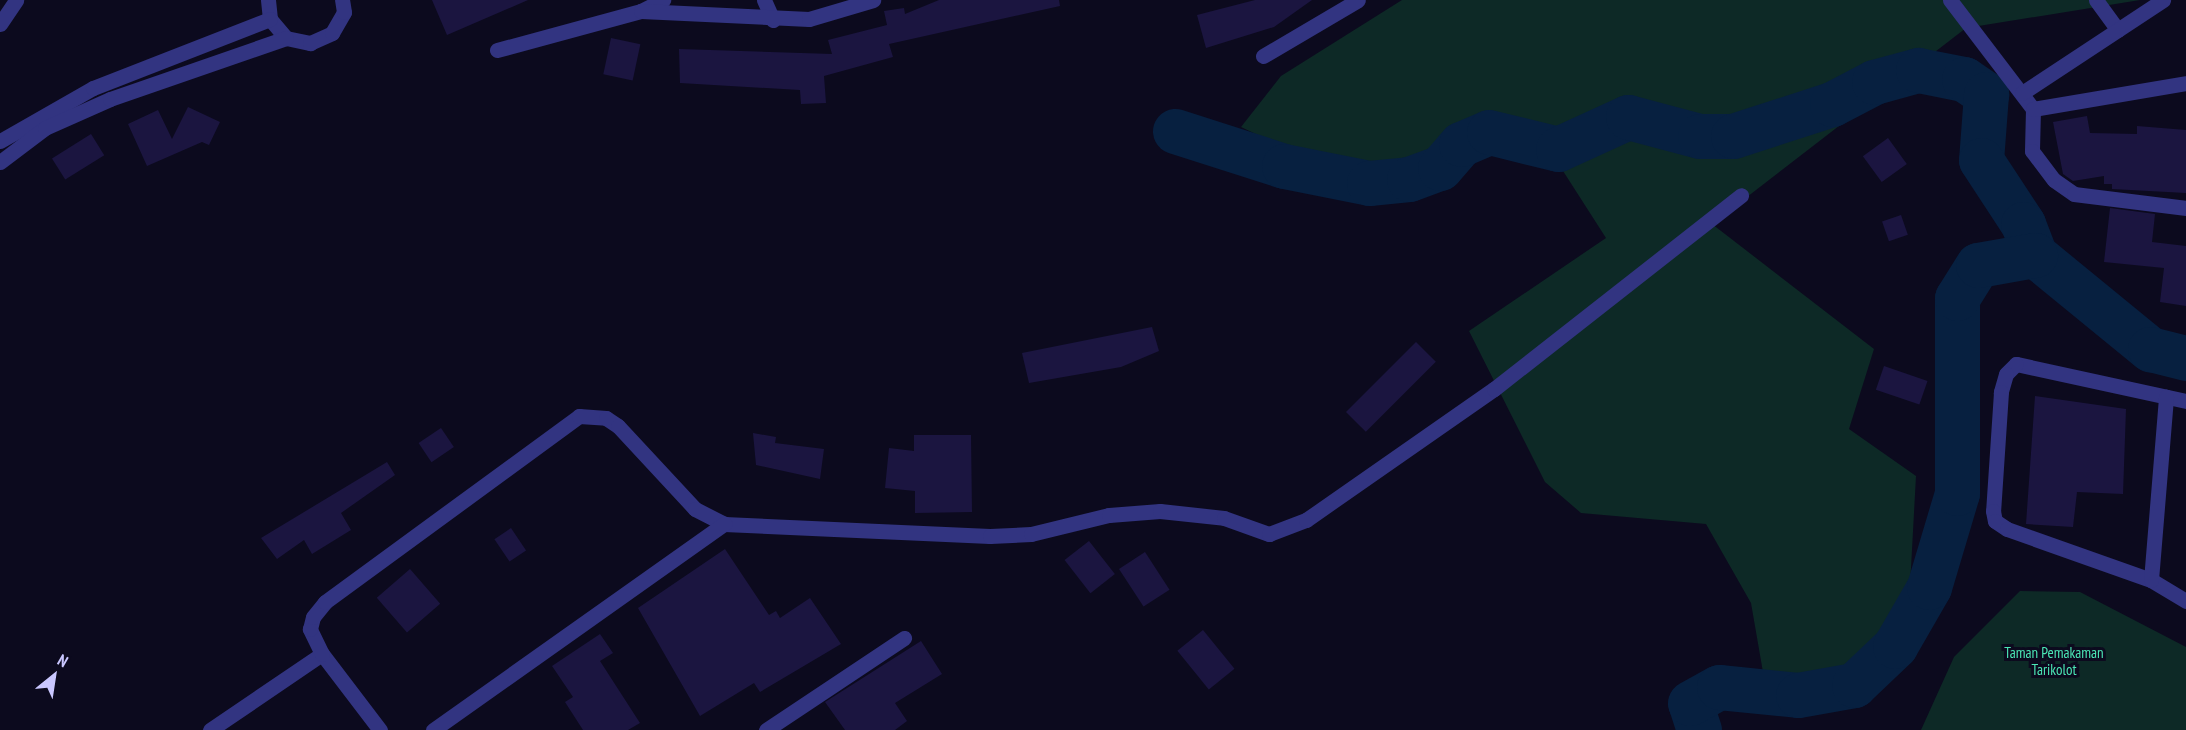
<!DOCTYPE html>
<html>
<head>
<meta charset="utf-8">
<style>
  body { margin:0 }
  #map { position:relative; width:2186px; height:730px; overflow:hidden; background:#0c0a1e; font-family:"PT Sans Narrow",sans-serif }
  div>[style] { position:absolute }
  .green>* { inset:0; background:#0d2926 }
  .river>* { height:45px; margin:-22.5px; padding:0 22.5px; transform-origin:22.5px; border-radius:22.5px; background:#072040 }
  .building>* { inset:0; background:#1b1540; transform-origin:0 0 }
  .minor>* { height:15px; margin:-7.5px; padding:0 7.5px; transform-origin:7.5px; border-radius:7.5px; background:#323481 }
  span { translate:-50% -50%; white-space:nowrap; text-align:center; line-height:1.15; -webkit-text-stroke:6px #0c0a1e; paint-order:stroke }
  .park-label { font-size:15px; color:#4be7b6 }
  .north { position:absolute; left:24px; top:646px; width:60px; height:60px; -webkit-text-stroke:4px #0c0a1e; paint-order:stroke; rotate:30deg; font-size:16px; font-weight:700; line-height:24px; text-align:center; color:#cac7ff }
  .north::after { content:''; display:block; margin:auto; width:21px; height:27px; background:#cac7ff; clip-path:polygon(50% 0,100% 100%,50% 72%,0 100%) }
</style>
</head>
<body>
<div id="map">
  <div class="green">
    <i style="clip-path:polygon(1402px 0,2140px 0,1966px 28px,1712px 224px,1874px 349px,1849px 429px,1916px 476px,1909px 605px,1844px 687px,1764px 678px,1751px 603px,1706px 524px,1581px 513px,1545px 482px,1469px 331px,1606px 238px,1538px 132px,1342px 175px,1241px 127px,1281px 76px)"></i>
    <i style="clip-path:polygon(2020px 591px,2080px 592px,2186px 647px,2186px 730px,1921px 730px,1954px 657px)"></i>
  </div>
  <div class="river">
    <i style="left:1175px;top:131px;width:114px;rotate:17.8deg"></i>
    <i style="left:1284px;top:166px;width:87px;rotate:11.3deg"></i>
    <i style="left:1369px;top:183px;width:40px;rotate:-5.7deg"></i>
    <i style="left:1409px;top:179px;width:33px;rotate:-20deg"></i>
    <i style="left:1440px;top:168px;width:32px;rotate:-49deg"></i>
    <i style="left:1461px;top:144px;width:30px;rotate:-23deg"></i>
    <i style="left:1489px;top:132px;width:71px;rotate:13.8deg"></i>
    <i style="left:1558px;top:149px;width:77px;rotate:-24.6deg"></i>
    <i style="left:1628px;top:117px;width:74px;rotate:14.8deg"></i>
    <i style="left:1700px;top:136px;width:33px"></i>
    <i style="left:1733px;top:136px;width:104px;rotate:-17.9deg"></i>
    <i style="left:1832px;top:104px;width:47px;rotate:-27.6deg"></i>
    <i style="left:1874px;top:82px;width:46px;rotate:-15.3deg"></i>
    <i style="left:1918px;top:70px;width:47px;rotate:11.1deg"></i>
    <i style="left:1964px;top:79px;width:27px;rotate:34deg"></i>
    <i style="left:1986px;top:94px;width:66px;rotate:94.3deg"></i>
    <i style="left:1981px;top:160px;width:77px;rotate:56.7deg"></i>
    <i style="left:2023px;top:224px;width:33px;rotate:69deg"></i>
    <i style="left:2035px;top:255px;width:149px;rotate:39.3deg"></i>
    <i style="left:2150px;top:349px;width:37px;rotate:14deg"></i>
    <i style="left:1699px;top:730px;width:28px;rotate:-108deg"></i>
    <i style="left:1690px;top:703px;width:33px;rotate:-29deg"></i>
    <i style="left:1719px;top:687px;width:79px;rotate:5.8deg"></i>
    <i style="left:1798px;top:695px;width:57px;rotate:-10.1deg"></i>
    <i style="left:1854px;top:685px;width:57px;rotate:-43.6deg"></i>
    <i style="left:1895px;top:646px;width:68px;rotate:-60deg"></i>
    <i style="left:1929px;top:587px;width:98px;rotate:-73.4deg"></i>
    <i style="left:1957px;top:493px;width:195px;rotate:-90deg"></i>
    <i style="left:1957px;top:298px;width:39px;rotate:-58deg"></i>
    <i style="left:1978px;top:265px;width:58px;rotate:-10deg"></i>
  </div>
  <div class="building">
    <i style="clip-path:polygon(432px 0,528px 0,447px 35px)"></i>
    <i style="clip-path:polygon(939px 0,1059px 0,1060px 6px,889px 44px,893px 57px,824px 76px,826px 103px,801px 104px,800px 90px,680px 83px,679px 49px,832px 54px,828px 40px,887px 25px,884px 11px,904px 8px,905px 14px)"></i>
    <i style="clip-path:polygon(1255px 0,1312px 0,1274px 27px,1206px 48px,1197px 15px)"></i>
    <i style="left:611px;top:38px;width:30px;height:37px;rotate:12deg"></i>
    <i style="clip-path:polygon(188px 107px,220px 122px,209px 145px,202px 142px,147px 166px,128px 124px,158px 110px,172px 139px)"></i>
    <i style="clip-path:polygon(2087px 116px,2090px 133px,2137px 134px,2137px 126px,2186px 130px,2186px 193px,2112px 189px,2112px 184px,2104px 184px,2104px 176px,2073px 181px,2063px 174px,2053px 122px)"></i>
    <i style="left:91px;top:134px;width:25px;height:46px;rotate:58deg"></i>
    <i style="left:1888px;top:138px;width:32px;height:31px;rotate:54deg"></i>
    <i style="clip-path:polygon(2110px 208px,2155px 214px,2152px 242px,2186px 246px,2186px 306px,2160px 302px,2164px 268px,2104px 262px)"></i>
    <i style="left:1901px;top:215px;width:21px;height:20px;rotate:71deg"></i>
    <i style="clip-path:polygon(1152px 327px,1159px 351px,1121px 367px,1029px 383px,1022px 353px)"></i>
    <i style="left:1416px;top:342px;width:28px;height:99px;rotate:45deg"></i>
    <i style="left:1884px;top:366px;width:46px;height:25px;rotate:19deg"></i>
    <i style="clip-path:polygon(2035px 396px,2126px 409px,2123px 494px,2077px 492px,2073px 527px,2026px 524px)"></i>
    <i style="left:441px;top:428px;width:23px;height:27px;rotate:56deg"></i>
    <i style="clip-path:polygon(753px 433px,776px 437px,775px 443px,824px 449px,820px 479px,756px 465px)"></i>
    <i style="clip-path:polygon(914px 435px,971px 435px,972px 512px,915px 513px,915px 491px,885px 488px,889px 448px,914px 451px)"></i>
    <i style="clip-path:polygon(387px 462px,395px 475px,341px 513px,351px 530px,312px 554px,304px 540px,277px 559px,261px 538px)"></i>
    <i style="left:511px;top:528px;width:27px;height:20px;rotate:56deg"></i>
    <i style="left:1089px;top:541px;width:42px;height:31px;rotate:52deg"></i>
    <i style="clip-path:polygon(725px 549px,769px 615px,776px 611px,780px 618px,810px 598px,841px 644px,760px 692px,754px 683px,700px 716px,638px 608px)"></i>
    <i style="left:1145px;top:552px;width:45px;height:31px;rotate:57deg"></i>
    <i style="left:410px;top:569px;width:46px;height:44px;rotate:49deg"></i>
    <i style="left:1203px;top:630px;width:50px;height:33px;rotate:51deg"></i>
    <i style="clip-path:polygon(600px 634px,613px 653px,600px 661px,640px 723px,628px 730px,583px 730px,565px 702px,573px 697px,552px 666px)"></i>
    <i style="clip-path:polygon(921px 641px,942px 674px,895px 703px,907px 721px,895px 730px,845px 730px,825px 702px)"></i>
  </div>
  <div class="minor">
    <i style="left:268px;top:0;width:19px;rotate:84deg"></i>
    <i style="left:270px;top:19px;width:25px;rotate:50deg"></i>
    <i style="left:286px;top:38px;width:25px;rotate:12deg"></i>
    <i style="left:310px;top:43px;width:24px;rotate:-24deg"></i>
    <i style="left:332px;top:33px;width:24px;rotate:-60deg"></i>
    <i style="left:344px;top:12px;width:12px;rotate:-99deg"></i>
    <i style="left:764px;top:0;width:22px;rotate:66deg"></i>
    <i style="left:1950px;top:0;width:137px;rotate:52.7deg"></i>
    <i style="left:2033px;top:109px;width:42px;rotate:91.4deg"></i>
    <i style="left:2032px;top:151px;width:36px;rotate:53deg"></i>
    <i style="left:2054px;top:180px;width:24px;rotate:35deg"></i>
    <i style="left:2074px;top:194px;width:113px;rotate:7.1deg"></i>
    <i style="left:2096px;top:0;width:37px;rotate:54deg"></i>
    <i style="left:641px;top:11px;width:25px;rotate:-27deg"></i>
    <i style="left:0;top:24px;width:29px;rotate:-56deg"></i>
    <i style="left:497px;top:50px;width:149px;rotate:-15.2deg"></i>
    <i style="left:641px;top:11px;width:168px;rotate:2.7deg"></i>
    <i style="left:809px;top:19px;width:67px;rotate:-16.5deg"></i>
    <i style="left:1263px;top:56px;width:110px;rotate:-30.5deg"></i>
    <i style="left:2022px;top:93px;width:169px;rotate:-33.4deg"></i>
    <i style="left:2033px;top:109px;width:155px;rotate:-9.6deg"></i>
    <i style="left:0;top:141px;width:107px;rotate:-29.7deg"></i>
    <i style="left:93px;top:88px;width:190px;rotate:-21.3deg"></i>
    <i style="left:0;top:162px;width:56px;rotate:-37.1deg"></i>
    <i style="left:45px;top:128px;width:71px;rotate:-24deg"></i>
    <i style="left:110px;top:99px;width:186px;rotate:-19.1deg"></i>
    <i style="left:2186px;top:401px;width:174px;rotate:-167.7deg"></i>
    <i style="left:2016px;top:364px;width:14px;rotate:135deg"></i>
    <i style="left:2006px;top:374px;width:19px;rotate:106deg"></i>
    <i style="left:2001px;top:392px;width:119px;rotate:93.8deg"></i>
    <i style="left:1993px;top:511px;width:10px;rotate:79deg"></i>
    <i style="left:1995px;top:521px;width:14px;rotate:34deg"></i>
    <i style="left:2007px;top:529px;width:153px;rotate:19.5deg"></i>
    <i style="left:2151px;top:580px;width:41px;rotate:31deg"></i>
    <i style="left:2151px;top:580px;width:184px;rotate:-85.3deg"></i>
    <i style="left:210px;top:730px;width:135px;rotate:-34.2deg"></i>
    <i style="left:380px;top:730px;width:96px;rotate:-127.3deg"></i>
    <i style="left:322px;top:654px;width:28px;rotate:-116deg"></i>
    <i style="left:310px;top:629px;width:12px;rotate:-76deg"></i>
    <i style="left:313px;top:617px;width:19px;rotate:-51deg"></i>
    <i style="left:325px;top:602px;width:315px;rotate:-36.2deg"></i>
    <i style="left:579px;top:416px;width:27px;rotate:4deg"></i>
    <i style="left:606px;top:418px;width:14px;rotate:34deg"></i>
    <i style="left:618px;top:426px;width:113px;rotate:47.1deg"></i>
    <i style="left:695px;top:509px;width:33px;rotate:27deg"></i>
    <i style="left:724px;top:524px;width:266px;rotate:2.6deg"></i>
    <i style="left:990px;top:536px;width:41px;rotate:-2.8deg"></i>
    <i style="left:1031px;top:534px;width:80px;rotate:-13.7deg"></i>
    <i style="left:1109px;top:515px;width:51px;rotate:-4.5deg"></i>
    <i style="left:1160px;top:511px;width:64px;rotate:6.2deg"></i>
    <i style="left:1224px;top:518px;width:48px;rotate:19.6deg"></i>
    <i style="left:1269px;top:534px;width:40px;rotate:-21deg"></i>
    <i style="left:1306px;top:520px;width:229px;rotate:-34.9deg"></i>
    <i style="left:1494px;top:389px;width:314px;rotate:-38.1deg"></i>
    <i style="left:433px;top:730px;width:357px;rotate:-35.3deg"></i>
    <i style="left:766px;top:730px;width:166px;rotate:-33.7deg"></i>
  </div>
  <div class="park-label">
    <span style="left:2054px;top:661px">Taman Pemakaman<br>Tarikolot</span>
  </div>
  <div class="north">N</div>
</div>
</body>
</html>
